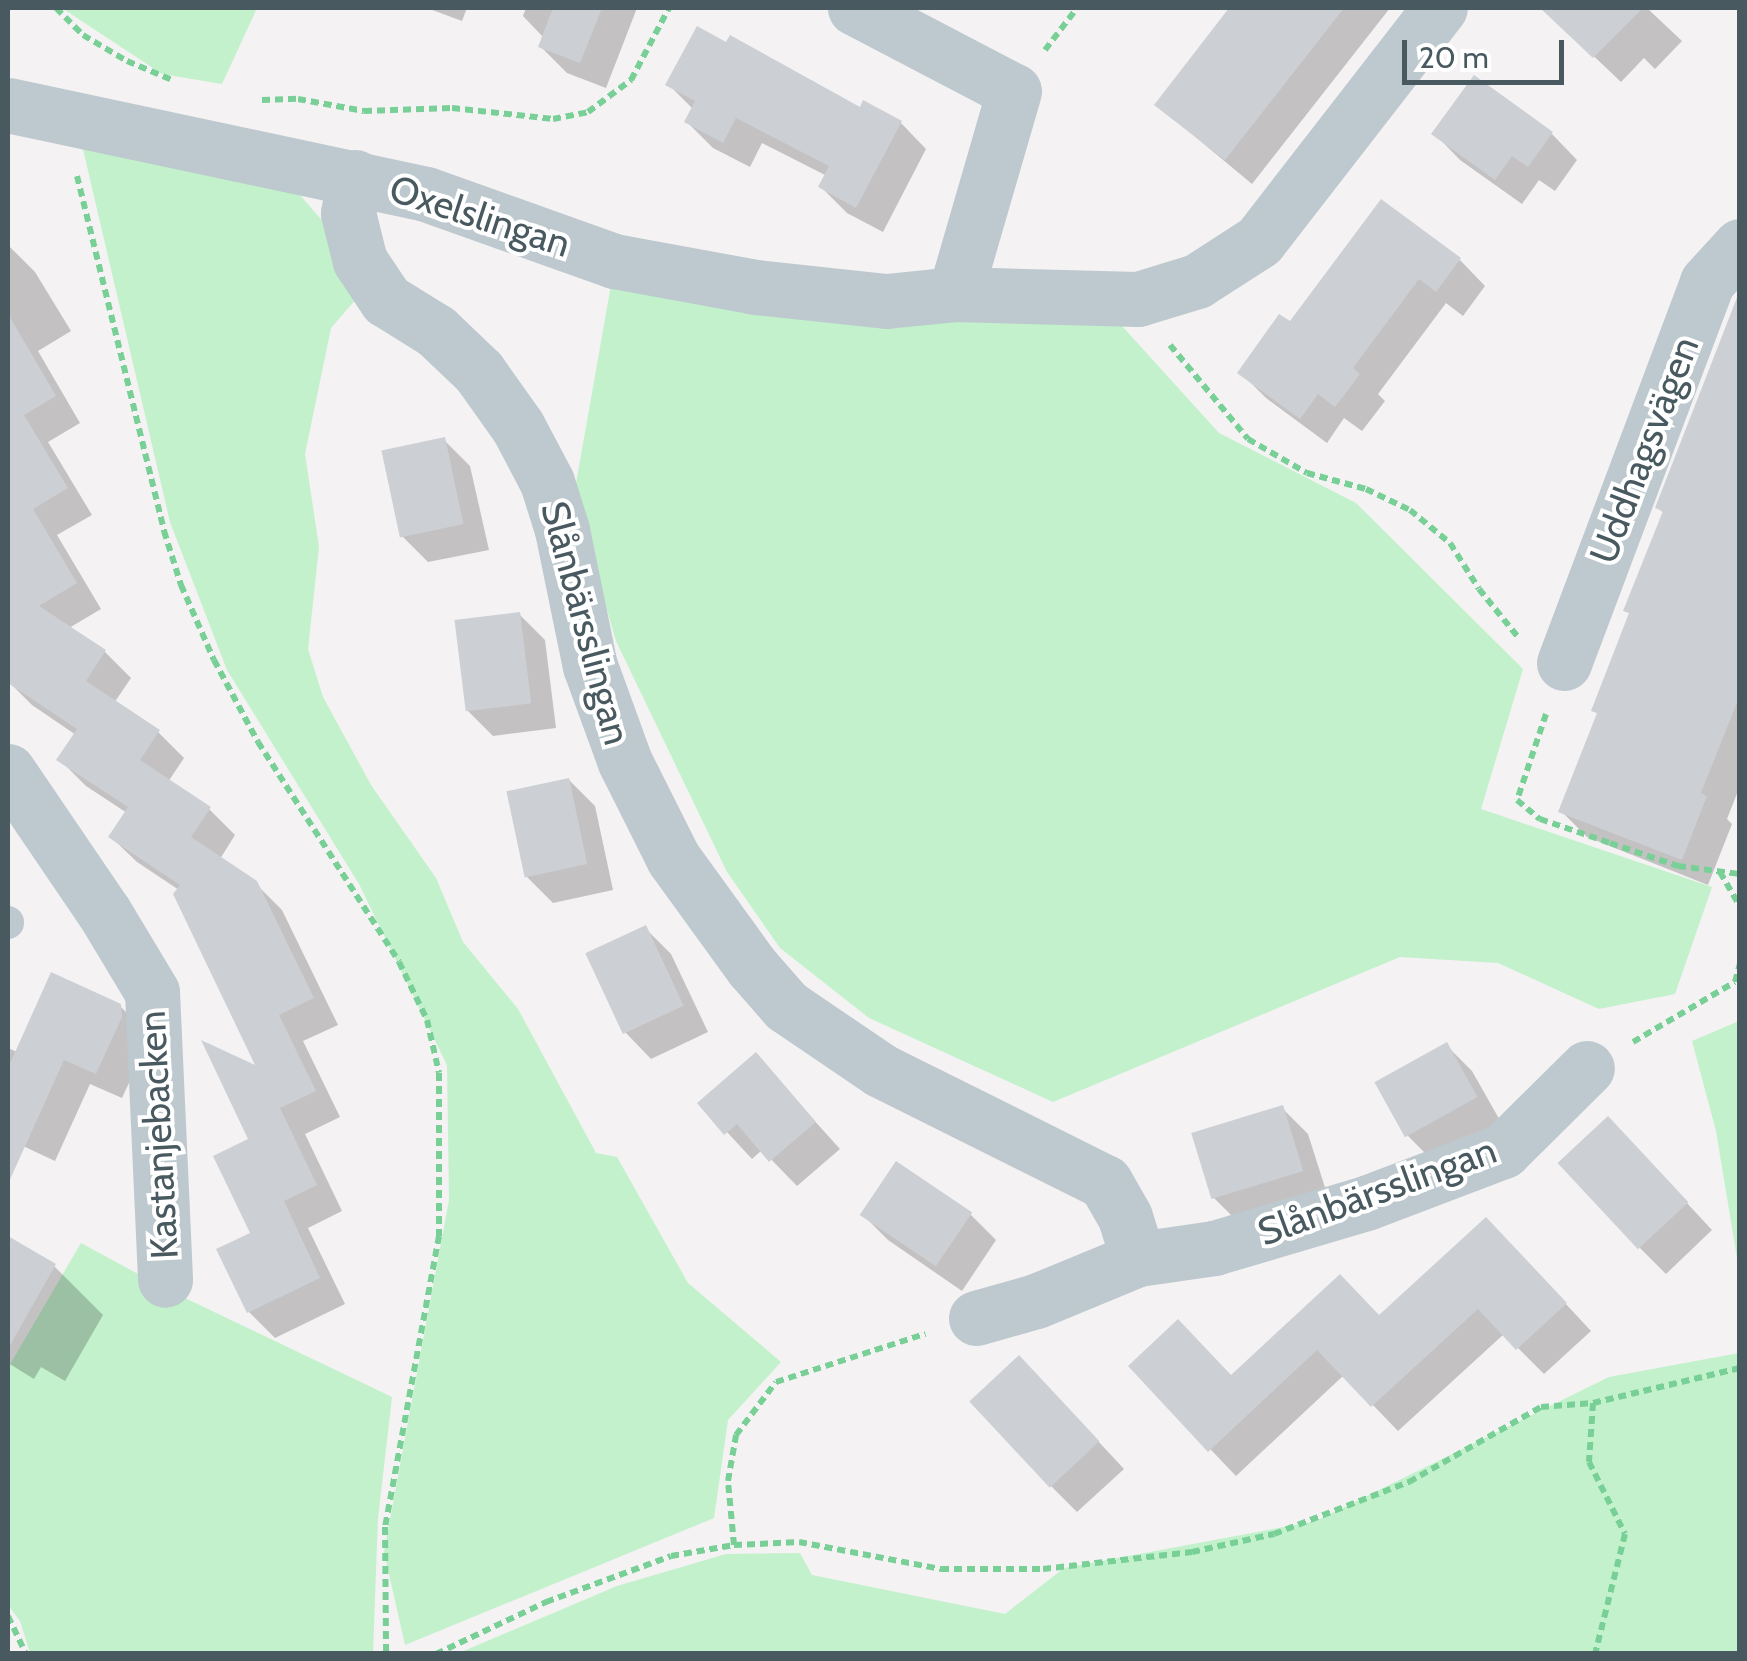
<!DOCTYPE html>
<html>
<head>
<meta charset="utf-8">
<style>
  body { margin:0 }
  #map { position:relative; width:1747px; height:1661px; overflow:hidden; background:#f4f2f3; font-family:Cabin,sans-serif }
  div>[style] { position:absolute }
  .green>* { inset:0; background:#c2f1cc }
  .shadow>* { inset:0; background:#0003 }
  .building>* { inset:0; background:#ccd0d4; transform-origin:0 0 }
  .path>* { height:6px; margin-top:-3px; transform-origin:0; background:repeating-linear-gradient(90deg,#79d097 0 8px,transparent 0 13px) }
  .service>* { height:32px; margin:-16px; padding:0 16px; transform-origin:16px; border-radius:16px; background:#bdc9ce }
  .minor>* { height:55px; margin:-27.5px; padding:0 27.5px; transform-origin:27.5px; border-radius:27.5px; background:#bdc9ce }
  span { translate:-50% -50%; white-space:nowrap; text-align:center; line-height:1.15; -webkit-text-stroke:8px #fff; paint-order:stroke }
  .street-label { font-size:38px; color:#495960 }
  .frame { position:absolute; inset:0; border:10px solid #495960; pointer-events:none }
  .scale { position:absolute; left:1402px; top:40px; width:162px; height:45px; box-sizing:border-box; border:5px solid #495960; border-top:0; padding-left:12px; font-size:30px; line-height:35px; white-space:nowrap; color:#495960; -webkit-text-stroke:8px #fff; paint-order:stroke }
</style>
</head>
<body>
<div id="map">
  <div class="green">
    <i style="clip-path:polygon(62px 8px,257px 8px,222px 84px,162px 74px)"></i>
    <i style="clip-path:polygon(82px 145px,288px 181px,325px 224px,357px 298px,331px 328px,305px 454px,319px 547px,308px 649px,323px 697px,371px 785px,436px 878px,463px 942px,518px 1009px,596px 1153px,617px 1157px,688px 1283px,781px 1362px,728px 1420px,714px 1518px,405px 1645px,384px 1552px,449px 1200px,447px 1065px,359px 884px,227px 670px,170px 522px)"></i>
    <i style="clip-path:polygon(611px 285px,1122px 326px,1219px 433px,1356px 503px,1523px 669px,1481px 809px,1712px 887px,1675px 994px,1599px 1009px,1498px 963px,1400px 957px,1053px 1102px,869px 1018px,780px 948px,727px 872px,616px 641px,574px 495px)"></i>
    <i style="clip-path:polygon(1739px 1021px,1739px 1270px,1716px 1131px,1692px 1041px)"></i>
    <i style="clip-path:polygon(81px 1243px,162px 1287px,392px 1397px,378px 1518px,373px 1653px,30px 1653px,20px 1621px,8px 1605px,8px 1368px)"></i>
    <i style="clip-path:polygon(1739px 1353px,1739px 1653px,459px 1653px,617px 1586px,726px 1554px,800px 1553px,812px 1575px,1005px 1614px,1064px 1568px,1316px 1521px,1609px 1377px)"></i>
  </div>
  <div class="shadow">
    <i style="clip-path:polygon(427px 8px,467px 8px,462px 21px)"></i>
    <i style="clip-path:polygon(526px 8px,637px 8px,606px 88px,567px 73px,541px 47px,544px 38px,523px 16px)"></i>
    <i style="clip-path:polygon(1233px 8px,1390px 8px,1252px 184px,1157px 105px)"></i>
    <i style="clip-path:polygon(1543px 8px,1647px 8px,1682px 41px,1655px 69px,1644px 58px,1621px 82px)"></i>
    <i style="clip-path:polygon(1475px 79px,1552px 134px,1577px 160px,1555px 191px,1539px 180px,1522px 204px,1460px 160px,1435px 134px)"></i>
    <i style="clip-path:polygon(669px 85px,861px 111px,901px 123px,926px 149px,883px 232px,847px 213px,821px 187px,827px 176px,762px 143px,750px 167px,713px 148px,687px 122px,694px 110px)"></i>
    <i style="clip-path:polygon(9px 246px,35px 272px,71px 331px,38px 351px,80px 423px,48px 442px,92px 515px,57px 535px,101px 609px,69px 628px,105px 652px,131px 678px,114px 703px,158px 732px,184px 758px,168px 782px,209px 809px,235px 835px,220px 859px,255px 883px,282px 910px,338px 1025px,303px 1041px,340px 1117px,305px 1134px,342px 1211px,308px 1228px,345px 1304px,275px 1338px,249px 1312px,220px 1250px,254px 1234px,252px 1140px,261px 1070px,179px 890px,137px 862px,111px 837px,127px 813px,86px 786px,60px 760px,76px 735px,32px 705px,8px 681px,23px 654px,8px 627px)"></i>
    <i style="clip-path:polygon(1460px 260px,1485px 286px,1463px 316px,1446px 303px,1378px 394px,1385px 401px,1362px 431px,1344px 418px,1327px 443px,1266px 398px,1240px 372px,1290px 325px)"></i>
    <i style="clip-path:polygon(1740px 316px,1740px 786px,1727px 819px,1732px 824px,1708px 885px,1587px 837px,1561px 811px,1599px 715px,1594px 710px,1631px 615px,1626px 610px,1664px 513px,1658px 508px,1724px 333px)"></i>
    <i style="clip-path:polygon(444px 440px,470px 466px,489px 550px,428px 562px,402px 536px)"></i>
    <i style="clip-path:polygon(519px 614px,545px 640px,556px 728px,493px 736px,467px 710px)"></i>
    <i style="clip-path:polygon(569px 780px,595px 806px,613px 890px,553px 903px,527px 877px)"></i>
    <i style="clip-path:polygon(645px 928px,671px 954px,708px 1032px,651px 1059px,626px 1033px,589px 955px)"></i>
    <i style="clip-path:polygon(120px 1006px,146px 1033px,147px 1044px,122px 1098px,90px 1084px,55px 1161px,8px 1139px,8px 1048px,17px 1052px)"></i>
    <i style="clip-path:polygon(1446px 1045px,1472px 1071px,1502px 1124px,1435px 1163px,1409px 1137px,1379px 1084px)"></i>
    <i style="clip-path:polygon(756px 1056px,840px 1149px,797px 1186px,762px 1150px,752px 1159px,701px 1104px)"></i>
    <i style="clip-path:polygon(1282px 1108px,1308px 1134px,1328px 1197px,1240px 1224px,1214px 1198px)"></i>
    <i style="clip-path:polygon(1633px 1145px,1712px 1230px,1666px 1274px,1640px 1248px)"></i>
    <i style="clip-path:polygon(862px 1214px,970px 1214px,996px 1240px,962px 1291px,888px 1240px)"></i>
    <i style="clip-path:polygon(8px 1239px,54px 1266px,103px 1315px,65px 1381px,41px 1367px,34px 1379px,8px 1363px)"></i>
    <i style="clip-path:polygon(1512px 1246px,1591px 1331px,1544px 1374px,1504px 1334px,1398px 1431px,1344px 1375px,1236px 1476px,1131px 1366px,1231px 1378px,1379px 1318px)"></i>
    <i style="clip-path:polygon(1045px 1384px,1124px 1469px,1077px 1512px,1051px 1486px)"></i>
  </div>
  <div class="building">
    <i style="clip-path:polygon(553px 8px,602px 8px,580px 63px,538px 47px)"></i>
    <i style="clip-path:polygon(1229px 8px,1344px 8px,1225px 160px,1154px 105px)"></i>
    <i style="clip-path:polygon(1540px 8px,1643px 8px,1593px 58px)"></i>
    <i style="clip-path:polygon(697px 26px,726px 42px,730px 35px,860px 107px,863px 100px,902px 121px,856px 208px,818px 187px,829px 166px,736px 118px,723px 143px,684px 122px,695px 101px,665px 85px)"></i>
    <i style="clip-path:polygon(1474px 75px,1553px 132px,1528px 167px,1512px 156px,1495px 180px,1431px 134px)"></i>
    <i style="clip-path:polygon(1381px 199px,1461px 258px,1436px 292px,1419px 279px,1353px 368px,1360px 374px,1335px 407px,1318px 394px,1300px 419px,1237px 373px,1279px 314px,1290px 321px)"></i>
    <i style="clip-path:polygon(1738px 295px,1740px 695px,1701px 793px,1707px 796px,1682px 860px,1558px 812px,1597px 713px,1591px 711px,1629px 613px,1623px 611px,1663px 511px,1655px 508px)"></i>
    <i style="clip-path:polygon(8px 314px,56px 396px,24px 415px,68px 488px,33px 509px,77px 583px,39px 606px,106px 650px,86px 681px,160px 730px,140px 760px,211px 807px,191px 837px,257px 881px,314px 998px,279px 1015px,316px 1091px,280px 1108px,317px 1185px,284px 1201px,320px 1278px,247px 1313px,216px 1249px,250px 1233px,213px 1156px,248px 1139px,201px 1040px,255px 1065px,173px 894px,180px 885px,108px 837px,128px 807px,56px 760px,77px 729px,8px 683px)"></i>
    <i style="left:445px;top:437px;width:89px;height:65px;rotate:78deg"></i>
    <i style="left:520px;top:612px;width:92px;height:66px;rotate:83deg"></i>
    <i style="left:569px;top:778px;width:88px;height:64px;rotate:78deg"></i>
    <i style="left:646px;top:925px;width:89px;height:67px;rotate:65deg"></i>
    <i style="clip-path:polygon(51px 972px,121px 1004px,122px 1017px,96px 1074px,64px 1060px,8px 1184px,8px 1068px)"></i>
    <i style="left:1447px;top:1042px;width:63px;height:83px;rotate:61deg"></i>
    <i style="clip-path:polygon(756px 1052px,816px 1122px,769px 1162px,737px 1124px,724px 1135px,697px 1103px)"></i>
    <i style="left:1283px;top:1105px;width:69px;height:96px;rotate:73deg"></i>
    <i style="left:1608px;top:1116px;width:118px;height:69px;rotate:47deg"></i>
    <i style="left:896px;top:1161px;width:92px;height:65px;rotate:34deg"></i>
    <i style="clip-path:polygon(1486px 1217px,1567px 1303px,1516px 1350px,1478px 1309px,1371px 1407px,1317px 1350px,1208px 1452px,1128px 1366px,1178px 1319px,1231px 1375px,1340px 1274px,1379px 1315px)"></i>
    <i style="clip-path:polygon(8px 1236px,56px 1264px,8px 1349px)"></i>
    <i style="left:1019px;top:1355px;width:118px;height:68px;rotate:47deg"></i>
  </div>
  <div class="path">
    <i style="left:56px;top:8px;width:38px;rotate:45deg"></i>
    <i style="left:83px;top:35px;width:51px;rotate:30.6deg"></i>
    <i style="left:127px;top:61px;width:49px;rotate:22.9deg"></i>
    <i style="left:1045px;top:50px;width:53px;rotate:-52.7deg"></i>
    <i style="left:262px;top:100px;width:36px;rotate:-2deg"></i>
    <i style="left:298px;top:99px;width:67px;rotate:10.3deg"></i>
    <i style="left:364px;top:111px;width:88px;rotate:-2deg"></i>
    <i style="left:452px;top:108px;width:102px;rotate:6.2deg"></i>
    <i style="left:553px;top:119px;width:36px;rotate:-11deg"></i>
    <i style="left:588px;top:112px;width:54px;rotate:-36.7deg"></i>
    <i style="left:631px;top:80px;width:81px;rotate:-62.2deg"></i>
    <i style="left:77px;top:176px;width:366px;rotate:76.2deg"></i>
    <i style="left:164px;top:531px;width:57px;rotate:72.5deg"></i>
    <i style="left:181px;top:585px;width:82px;rotate:66.3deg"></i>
    <i style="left:214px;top:660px;width:93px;rotate:61.8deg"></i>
    <i style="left:258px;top:742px;width:261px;rotate:57.3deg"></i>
    <i style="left:399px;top:962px;width:64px;rotate:64.2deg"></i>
    <i style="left:427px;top:1020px;width:54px;rotate:77.2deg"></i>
    <i style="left:439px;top:1073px;width:163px;rotate:90deg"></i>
    <i style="left:439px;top:1236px;width:296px;rotate:100.5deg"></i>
    <i style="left:385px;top:1527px;width:127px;rotate:89.5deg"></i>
    <i style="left:1170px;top:345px;width:122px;rotate:50.3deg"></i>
    <i style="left:1248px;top:439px;width:68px;rotate:30deg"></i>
    <i style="left:1307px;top:473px;width:61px;rotate:15.2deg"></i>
    <i style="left:1366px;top:489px;width:49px;rotate:25.5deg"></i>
    <i style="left:1410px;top:510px;width:52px;rotate:39.5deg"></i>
    <i style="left:1450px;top:543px;width:54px;rotate:57.8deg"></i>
    <i style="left:1479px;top:589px;width:62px;rotate:50.9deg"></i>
    <i style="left:1546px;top:714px;width:91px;rotate:108.6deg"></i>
    <i style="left:1517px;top:800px;width:30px;rotate:40deg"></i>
    <i style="left:1540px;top:819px;width:74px;rotate:18.9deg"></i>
    <i style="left:1610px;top:843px;width:72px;rotate:18.7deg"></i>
    <i style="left:1678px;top:866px;width:63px;rotate:7.4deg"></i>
    <i style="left:1720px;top:872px;width:39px;rotate:60deg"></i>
    <i style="left:1633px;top:1042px;width:118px;rotate:-30.5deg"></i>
    <i style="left:1735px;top:982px;width:20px;rotate:-75deg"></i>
    <i style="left:1593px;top:1403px;width:59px;rotate:93.9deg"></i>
    <i style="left:1589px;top:1462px;width:80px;rotate:63.4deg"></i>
    <i style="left:1625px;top:1534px;width:124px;rotate:104deg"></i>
    <i style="left:734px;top:1545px;width:64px;rotate:-95.4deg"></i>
    <i style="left:728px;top:1481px;width:47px;rotate:-80.1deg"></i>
    <i style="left:736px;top:1435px;width:66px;rotate:-53deg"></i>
    <i style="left:776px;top:1382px;width:157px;rotate:-17.9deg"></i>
    <i style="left:8px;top:1616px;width:42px;rotate:64.7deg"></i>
    <i style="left:436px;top:1654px;width:122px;rotate:-25.3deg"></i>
    <i style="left:546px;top:1602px;width:133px;rotate:-20.2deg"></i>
    <i style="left:671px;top:1556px;width:64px;rotate:-9.9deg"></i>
    <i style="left:734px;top:1545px;width:65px;rotate:-2.6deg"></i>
    <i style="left:799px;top:1542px;width:145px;rotate:10.8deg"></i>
    <i style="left:941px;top:1569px;width:102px"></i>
    <i style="left:1043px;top:1569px;width:150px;rotate:-6.5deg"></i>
    <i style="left:1192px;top:1552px;width:84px;rotate:-12.4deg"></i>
    <i style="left:1274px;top:1534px;width:145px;rotate:-21.1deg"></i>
    <i style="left:1409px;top:1482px;width:152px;rotate:-29.6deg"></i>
    <i style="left:1541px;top:1407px;width:52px;rotate:-4.4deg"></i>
    <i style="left:1593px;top:1403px;width:151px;rotate:-13.4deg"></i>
  </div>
  <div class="service">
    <i style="left:8px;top:922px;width:1px;rotate:90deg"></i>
  </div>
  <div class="minor">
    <i style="left:855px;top:8px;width:179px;rotate:27.6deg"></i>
    <i style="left:1014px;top:91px;width:211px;rotate:106.2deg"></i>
    <i style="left:955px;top:294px;width:183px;rotate:1.6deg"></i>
    <i style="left:1138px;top:299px;width:62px;rotate:-17deg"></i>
    <i style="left:1197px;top:281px;width:74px;rotate:-32.8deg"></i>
    <i style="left:1259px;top:241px;width:295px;rotate:-52.2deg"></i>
    <i style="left:8px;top:105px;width:427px;rotate:12deg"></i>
    <i style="left:426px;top:194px;width:200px;rotate:19.6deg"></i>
    <i style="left:614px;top:261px;width:143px;rotate:10.4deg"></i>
    <i style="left:755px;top:287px;width:132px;rotate:6.1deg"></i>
    <i style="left:886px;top:301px;width:69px;rotate:-5.8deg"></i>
    <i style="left:355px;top:177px;width:37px;rotate:101deg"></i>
    <i style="left:348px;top:213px;width:49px;rotate:76deg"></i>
    <i style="left:360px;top:261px;width:47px;rotate:56.3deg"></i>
    <i style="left:386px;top:300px;width:59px;rotate:31.8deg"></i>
    <i style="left:436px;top:331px;width:59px;rotate:43.6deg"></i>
    <i style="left:479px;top:372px;width:67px;rotate:54.7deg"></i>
    <i style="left:518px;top:427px;width:62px;rotate:62.2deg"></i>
    <i style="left:547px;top:482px;width:50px;rotate:72.6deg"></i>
    <i style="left:562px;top:530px;width:139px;rotate:78.4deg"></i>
    <i style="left:590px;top:666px;width:102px;rotate:70deg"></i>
    <i style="left:625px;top:762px;width:107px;rotate:63.4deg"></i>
    <i style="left:673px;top:858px;width:135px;rotate:54.1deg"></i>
    <i style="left:752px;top:967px;width:52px;rotate:48.9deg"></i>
    <i style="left:786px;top:1006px;width:114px;rotate:34.2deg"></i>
    <i style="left:880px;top:1070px;width:251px;rotate:26.5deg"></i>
    <i style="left:1105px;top:1182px;width:40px;rotate:60.3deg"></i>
    <i style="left:1125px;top:1217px;width:44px;rotate:72.8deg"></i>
    <i style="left:1564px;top:663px;width:407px;rotate:-69.4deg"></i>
    <i style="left:1707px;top:282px;width:49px;rotate:-47.5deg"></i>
    <i style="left:8px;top:771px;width:171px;rotate:55.8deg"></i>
    <i style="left:104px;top:912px;width:93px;rotate:59deg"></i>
    <i style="left:152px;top:992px;width:288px;rotate:87.4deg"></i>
    <i style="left:976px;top:1318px;width:62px;rotate:-15.8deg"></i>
    <i style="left:1036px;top:1301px;width:110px;rotate:-22.4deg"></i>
    <i style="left:1138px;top:1259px;width:77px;rotate:-8.2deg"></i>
    <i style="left:1214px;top:1248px;width:159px;rotate:-16.5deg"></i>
    <i style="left:1366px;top:1203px;width:147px;rotate:-20.8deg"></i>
    <i style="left:1503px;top:1151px;width:118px;rotate:-44.7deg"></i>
  </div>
  <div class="street-label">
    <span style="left:480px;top:216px;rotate:18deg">Oxelslingan</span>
    <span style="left:1644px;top:450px;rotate:-69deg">Uddhagsvägen</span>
    <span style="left:586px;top:623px;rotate:75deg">Slånbärsslingan</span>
    <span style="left:158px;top:1135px;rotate:-93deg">Kastanjebacken</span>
    <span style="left:1377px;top:1191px;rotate:-20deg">Slånbärsslingan</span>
  </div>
  <div class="frame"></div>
  <div class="scale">20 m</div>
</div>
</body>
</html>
